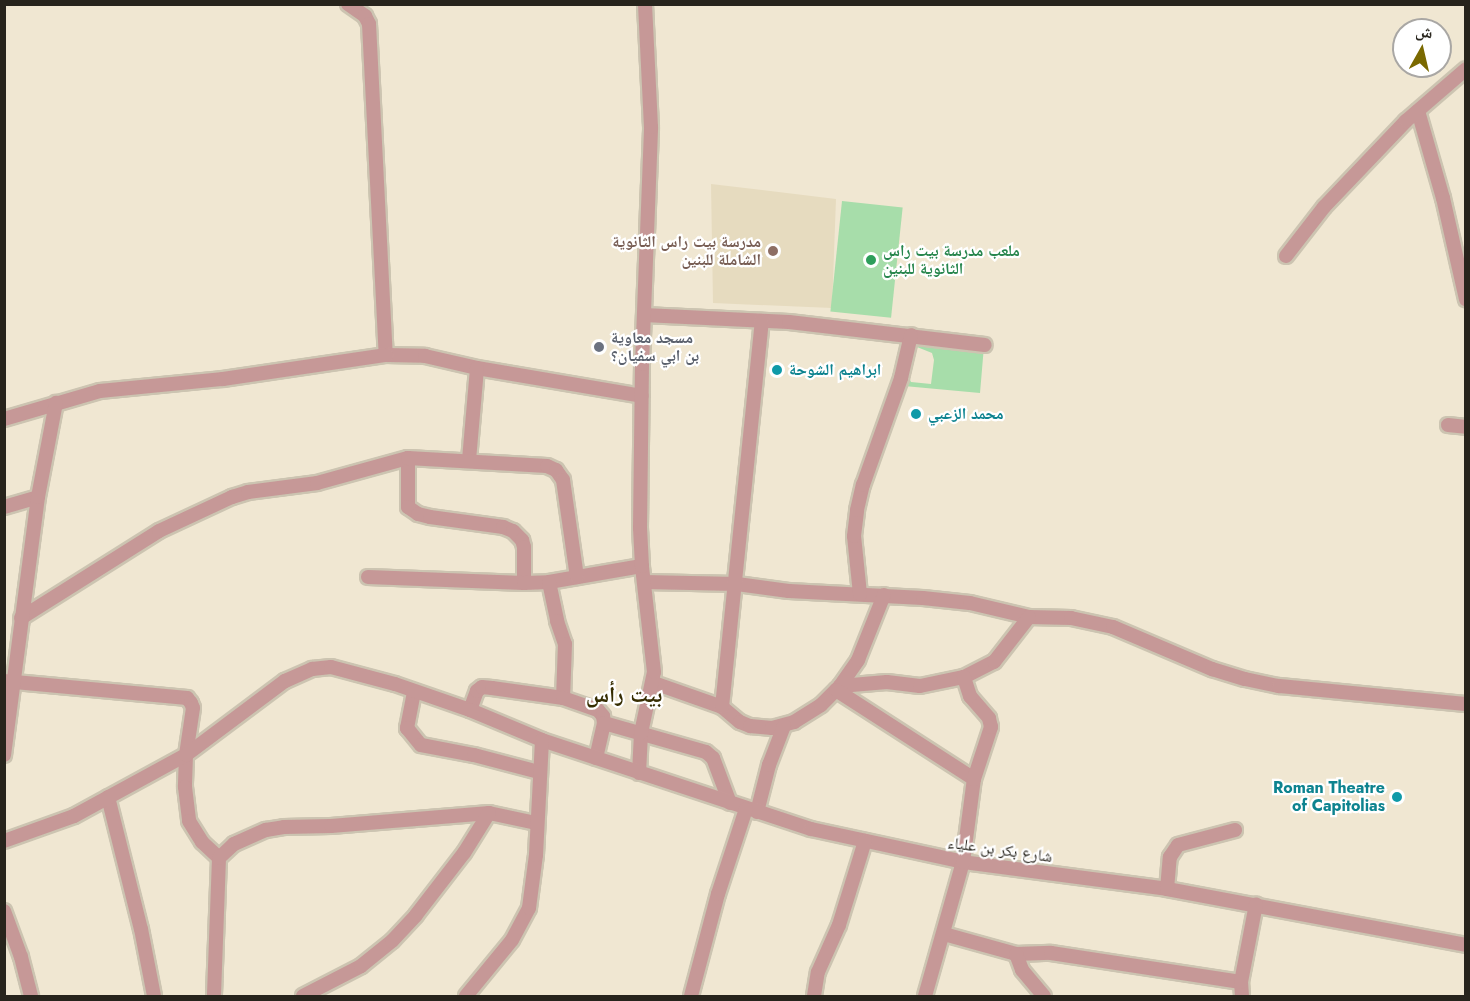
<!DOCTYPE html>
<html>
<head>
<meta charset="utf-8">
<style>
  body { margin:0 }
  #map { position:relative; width:1470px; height:1001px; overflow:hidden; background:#f0e7d2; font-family:Jost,"Noto Naskh Arabic",sans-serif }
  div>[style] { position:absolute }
  .built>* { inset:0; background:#e6dbbf }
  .green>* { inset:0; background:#a7ddaa; transform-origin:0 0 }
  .roads { filter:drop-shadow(2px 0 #ccc4b1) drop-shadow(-2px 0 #ccc4b1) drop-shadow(0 2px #ccc4b1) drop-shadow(0 -2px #ccc4b1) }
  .minor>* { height:14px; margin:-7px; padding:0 7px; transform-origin:7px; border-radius:7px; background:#c69897 }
  .dots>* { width:16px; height:16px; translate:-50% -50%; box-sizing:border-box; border:3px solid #fff; border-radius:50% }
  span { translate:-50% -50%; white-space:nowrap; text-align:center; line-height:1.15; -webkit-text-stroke:4.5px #fff; paint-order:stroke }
  .education-label { font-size:16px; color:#785e54; font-weight:700 }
  .right { translate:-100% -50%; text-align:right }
  .leisure-label { font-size:16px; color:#27864d; font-weight:700 }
  .left { translate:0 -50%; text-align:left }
  .worship-label { font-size:16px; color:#5b616d; font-weight:700 }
  .culture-label { font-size:16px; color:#0d838f; font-weight:700 }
  .street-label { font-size:16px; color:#27241c }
  .district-label { font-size:22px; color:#362d02; font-weight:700 }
  .frame { position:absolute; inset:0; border:6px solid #27241c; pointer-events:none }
  .north { position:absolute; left:1392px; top:18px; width:60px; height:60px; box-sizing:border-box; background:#fff; border:2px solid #a9a7a4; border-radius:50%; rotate:8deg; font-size:16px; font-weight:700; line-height:24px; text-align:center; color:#27241c }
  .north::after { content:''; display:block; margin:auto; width:21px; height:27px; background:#7a6900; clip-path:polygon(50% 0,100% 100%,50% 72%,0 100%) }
</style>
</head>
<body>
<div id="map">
  <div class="built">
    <i style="clip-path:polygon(711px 184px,836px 199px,832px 308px,713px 303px)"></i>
  </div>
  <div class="green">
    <i style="left:842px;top:201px;width:61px;height:111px;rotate:6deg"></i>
    <i style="clip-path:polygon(918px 340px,984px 346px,980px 393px,904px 386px,906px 371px,911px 382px,931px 384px,934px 360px,932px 353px,917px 347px)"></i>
  </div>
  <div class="roads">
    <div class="minor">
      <i style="left:348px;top:4px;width:21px;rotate:35deg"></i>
      <i style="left:365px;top:16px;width:9px;rotate:63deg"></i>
      <i style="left:369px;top:24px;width:331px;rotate:87.1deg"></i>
      <i style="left:386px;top:355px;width:39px;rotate:1deg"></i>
      <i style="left:425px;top:356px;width:53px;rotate:13deg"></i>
      <i style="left:477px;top:368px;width:167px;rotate:9.6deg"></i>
      <i style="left:1418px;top:111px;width:91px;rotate:74deg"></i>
      <i style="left:1443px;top:198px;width:104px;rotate:77.2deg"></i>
      <i style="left:1286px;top:256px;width:62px;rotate:-52.2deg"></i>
      <i style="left:1324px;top:207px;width:119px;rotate:-46.4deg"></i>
      <i style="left:1406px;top:121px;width:79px;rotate:-40.9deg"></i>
      <i style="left:644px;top:315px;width:145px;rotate:2.8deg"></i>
      <i style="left:789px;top:322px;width:197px;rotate:6.7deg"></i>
      <i style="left:4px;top:419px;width:100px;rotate:-16.3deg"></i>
      <i style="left:100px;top:391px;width:124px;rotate:-5.6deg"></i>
      <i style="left:223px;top:379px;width:165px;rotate:-8.4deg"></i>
      <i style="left:1448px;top:425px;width:18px;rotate:6deg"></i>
      <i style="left:408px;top:458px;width:49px;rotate:90deg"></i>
      <i style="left:408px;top:507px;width:12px;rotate:35deg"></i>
      <i style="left:418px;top:514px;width:12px;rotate:14deg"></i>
      <i style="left:430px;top:517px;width:74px;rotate:7.8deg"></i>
      <i style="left:503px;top:527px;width:11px;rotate:22deg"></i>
      <i style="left:513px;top:531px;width:13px;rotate:45deg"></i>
      <i style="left:522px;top:540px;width:7px;rotate:74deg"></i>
      <i style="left:524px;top:547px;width:36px;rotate:90deg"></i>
      <i style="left:469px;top:460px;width:92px;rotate:-85deg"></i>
      <i style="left:4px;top:507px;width:35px;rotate:-16deg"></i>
      <i style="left:368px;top:577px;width:156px;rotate:2.2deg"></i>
      <i style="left:524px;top:583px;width:25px;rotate:-2deg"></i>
      <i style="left:549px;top:582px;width:94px;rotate:-9.8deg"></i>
      <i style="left:549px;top:582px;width:40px;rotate:78deg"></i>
      <i style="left:557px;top:621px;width:24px;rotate:71deg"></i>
      <i style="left:565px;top:644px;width:54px;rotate:92.1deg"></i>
      <i style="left:644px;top:582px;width:93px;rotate:1.2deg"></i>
      <i style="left:737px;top:584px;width:52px;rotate:7.7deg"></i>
      <i style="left:789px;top:591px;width:134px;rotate:3deg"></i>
      <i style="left:923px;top:598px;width:47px;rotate:6.1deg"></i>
      <i style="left:970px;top:603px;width:61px;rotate:13.3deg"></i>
      <i style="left:1029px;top:617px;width:42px;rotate:1.4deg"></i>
      <i style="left:1071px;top:618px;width:43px;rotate:12.1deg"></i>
      <i style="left:1113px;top:627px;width:108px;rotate:23deg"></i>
      <i style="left:1212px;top:669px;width:34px;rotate:17deg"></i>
      <i style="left:1245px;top:679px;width:35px;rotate:12deg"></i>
      <i style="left:1279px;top:686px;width:188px;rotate:5.5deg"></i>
      <i style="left:860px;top:594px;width:58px;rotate:-95.9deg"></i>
      <i style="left:854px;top:536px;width:26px;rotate:-83deg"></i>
      <i style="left:857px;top:510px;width:26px;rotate:-77deg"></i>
      <i style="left:863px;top:485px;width:114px;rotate:-70.4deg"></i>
      <i style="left:901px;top:378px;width:44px;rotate:-76.9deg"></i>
      <i style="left:21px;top:618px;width:163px;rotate:-32.2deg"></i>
      <i style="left:159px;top:531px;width:81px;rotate:-25deg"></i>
      <i style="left:232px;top:497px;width:17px;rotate:-17deg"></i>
      <i style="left:248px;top:492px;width:70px;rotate:-7.4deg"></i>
      <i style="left:317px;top:483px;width:94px;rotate:-15.4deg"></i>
      <i style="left:408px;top:458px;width:139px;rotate:3.3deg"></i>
      <i style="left:547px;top:466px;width:10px;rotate:24deg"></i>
      <i style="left:556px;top:470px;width:12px;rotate:55deg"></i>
      <i style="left:563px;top:480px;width:98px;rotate:81.8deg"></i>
      <i style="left:4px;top:681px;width:184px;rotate:5.3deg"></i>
      <i style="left:187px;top:698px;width:6px;rotate:51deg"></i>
      <i style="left:191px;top:703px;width:5px;rotate:68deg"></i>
      <i style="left:193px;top:708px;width:48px;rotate:98.5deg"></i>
      <i style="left:186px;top:755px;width:32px;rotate:92deg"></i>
      <i style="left:185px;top:787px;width:34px;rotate:83deg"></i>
      <i style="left:189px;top:821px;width:25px;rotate:58deg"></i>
      <i style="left:202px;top:842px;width:23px;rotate:43deg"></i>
      <i style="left:219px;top:858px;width:138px;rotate:92.1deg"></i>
      <i style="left:654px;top:683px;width:72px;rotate:19.4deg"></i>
      <i style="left:722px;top:707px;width:23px;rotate:40deg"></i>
      <i style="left:740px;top:722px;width:11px;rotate:22deg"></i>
      <i style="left:750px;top:726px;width:22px;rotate:5deg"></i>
      <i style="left:772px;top:728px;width:23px;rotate:-15deg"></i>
      <i style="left:794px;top:722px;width:32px;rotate:-32deg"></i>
      <i style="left:821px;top:705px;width:27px;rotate:-45deg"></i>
      <i style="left:840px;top:686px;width:47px;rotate:-4.9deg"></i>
      <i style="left:887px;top:682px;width:33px;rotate:7deg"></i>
      <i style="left:920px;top:686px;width:45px;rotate:-11.6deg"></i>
      <i style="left:964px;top:677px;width:34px;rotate:-27deg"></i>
      <i style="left:994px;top:662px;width:57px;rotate:-52.1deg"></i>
      <i style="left:840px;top:686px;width:32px;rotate:-55deg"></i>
      <i style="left:858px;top:660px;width:70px;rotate:-68.2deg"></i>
      <i style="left:836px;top:690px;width:164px;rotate:32.8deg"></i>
      <i style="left:414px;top:692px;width:37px;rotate:101deg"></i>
      <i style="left:407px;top:728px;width:22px;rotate:51deg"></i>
      <i style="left:421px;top:745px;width:54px;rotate:10.7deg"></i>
      <i style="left:474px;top:755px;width:67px;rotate:14.7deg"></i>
      <i style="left:722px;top:707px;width:388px;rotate:-84.1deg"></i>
      <i style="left:470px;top:710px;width:20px;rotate:-70deg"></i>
      <i style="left:477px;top:691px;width:6px;rotate:-39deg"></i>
      <i style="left:482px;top:687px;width:10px;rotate:6deg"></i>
      <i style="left:492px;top:688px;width:72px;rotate:8deg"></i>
      <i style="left:563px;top:698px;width:37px;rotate:19deg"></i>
      <i style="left:598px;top:710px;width:8px;rotate:50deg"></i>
      <i style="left:603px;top:716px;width:7px;rotate:82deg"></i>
      <i style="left:4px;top:755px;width:260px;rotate:-82.5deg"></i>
      <i style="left:38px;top:497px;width:96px;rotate:-79.2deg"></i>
      <i style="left:596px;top:758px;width:36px;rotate:-77deg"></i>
      <i style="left:604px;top:723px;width:106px;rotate:15.9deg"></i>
      <i style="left:706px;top:752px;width:9px;rotate:41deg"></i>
      <i style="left:713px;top:758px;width:48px;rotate:69.3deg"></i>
      <i style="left:639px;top:773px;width:40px;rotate:-87.1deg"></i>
      <i style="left:641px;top:733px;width:62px;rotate:-78deg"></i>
      <i style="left:654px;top:672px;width:107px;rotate:-96.5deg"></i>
      <i style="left:642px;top:566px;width:38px;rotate:-93deg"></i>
      <i style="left:640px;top:528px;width:164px;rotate:-89.3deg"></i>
      <i style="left:642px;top:364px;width:237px;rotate:-87.8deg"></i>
      <i style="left:651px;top:127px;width:123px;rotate:-92.8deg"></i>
      <i style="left:108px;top:797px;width:136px;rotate:76deg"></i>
      <i style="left:141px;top:929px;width:68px;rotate:79deg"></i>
      <i style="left:757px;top:812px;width:49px;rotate:-75.7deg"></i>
      <i style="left:769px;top:765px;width:42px;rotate:-69deg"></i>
      <i style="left:4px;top:841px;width:74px;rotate:-19.7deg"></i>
      <i style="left:74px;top:816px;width:128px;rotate:-28.6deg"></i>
      <i style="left:186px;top:755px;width:124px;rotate:-36.8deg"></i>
      <i style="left:285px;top:681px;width:30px;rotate:-24deg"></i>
      <i style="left:312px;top:669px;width:19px;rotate:-6deg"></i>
      <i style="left:331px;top:667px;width:66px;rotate:14.9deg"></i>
      <i style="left:395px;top:684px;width:79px;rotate:19.1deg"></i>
      <i style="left:470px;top:710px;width:78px;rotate:22.6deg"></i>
      <i style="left:542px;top:740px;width:283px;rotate:18.3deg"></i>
      <i style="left:811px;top:829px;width:156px;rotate:12.2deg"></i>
      <i style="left:963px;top:862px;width:206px;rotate:7.5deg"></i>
      <i style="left:1167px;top:889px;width:304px;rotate:10.6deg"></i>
      <i style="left:219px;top:858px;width:21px;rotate:-43deg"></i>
      <i style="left:234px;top:844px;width:35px;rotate:-24deg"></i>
      <i style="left:266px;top:830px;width:18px;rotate:-9deg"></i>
      <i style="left:284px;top:827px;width:47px;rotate:-1.2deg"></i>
      <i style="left:331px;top:826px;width:159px;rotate:-4.7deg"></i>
      <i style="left:489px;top:813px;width:48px;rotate:12deg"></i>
      <i style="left:1167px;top:889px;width:32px;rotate:-85deg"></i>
      <i style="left:1170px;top:857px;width:14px;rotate:-56deg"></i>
      <i style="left:1178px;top:845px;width:59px;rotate:-14.7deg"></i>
      <i style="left:4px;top:911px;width:49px;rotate:69.7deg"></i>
      <i style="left:21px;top:957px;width:40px;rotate:75.6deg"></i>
      <i style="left:944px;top:934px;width:75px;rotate:15.5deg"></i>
      <i style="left:1016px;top:954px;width:35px;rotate:-2deg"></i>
      <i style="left:1051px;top:953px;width:192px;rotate:8.7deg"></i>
      <i style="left:1016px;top:954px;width:17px;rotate:69deg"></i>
      <i style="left:1022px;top:970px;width:34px;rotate:50deg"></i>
      <i style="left:303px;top:996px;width:65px;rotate:-27.3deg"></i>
      <i style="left:361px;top:966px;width:40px;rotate:-39deg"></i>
      <i style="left:392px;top:941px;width:35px;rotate:-47deg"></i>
      <i style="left:416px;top:915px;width:78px;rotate:-52.3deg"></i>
      <i style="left:464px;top:853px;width:47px;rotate:-58deg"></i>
      <i style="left:466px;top:996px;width:72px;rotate:-50.6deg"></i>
      <i style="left:512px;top:940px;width:36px;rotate:-62deg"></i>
      <i style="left:529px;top:908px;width:53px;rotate:-82.5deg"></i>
      <i style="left:536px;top:855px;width:115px;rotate:-87deg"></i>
      <i style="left:691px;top:996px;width:106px;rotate:-75.2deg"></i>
      <i style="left:718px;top:894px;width:89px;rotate:-71.8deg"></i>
      <i style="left:814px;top:996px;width:24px;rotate:-81deg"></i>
      <i style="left:818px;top:972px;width:51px;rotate:-65.9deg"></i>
      <i style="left:839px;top:925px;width:88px;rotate:-72.8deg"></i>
      <i style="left:925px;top:996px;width:139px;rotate:-74.2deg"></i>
      <i style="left:963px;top:862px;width:84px;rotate:-82.5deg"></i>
      <i style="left:974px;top:779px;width:55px;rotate:-71.9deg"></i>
      <i style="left:991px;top:727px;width:9px;rotate:-103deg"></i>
      <i style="left:989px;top:718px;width:29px;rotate:-131deg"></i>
      <i style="left:970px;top:696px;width:20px;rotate:-108deg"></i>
      <i style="left:1242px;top:996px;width:14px;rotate:-94deg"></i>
      <i style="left:1241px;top:982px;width:79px;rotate:-79.1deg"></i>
    </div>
  </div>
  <div class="dots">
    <i style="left:773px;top:251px;background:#8d6e63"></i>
    <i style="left:871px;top:260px;background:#2e9e5b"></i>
    <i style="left:599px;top:347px;background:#6b7280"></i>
    <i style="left:777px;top:370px;background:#0f9aa8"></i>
    <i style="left:916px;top:414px;background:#0f9aa8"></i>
    <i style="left:1397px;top:797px;background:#0f9aa8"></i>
  </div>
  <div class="education-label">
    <span class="right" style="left:761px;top:251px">مدرسة بيت راس الثانوية<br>الشاملة للبنين</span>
  </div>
  <div class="leisure-label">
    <span class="left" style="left:883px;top:260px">ملعب مدرسة بيت راس<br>الثانوية للبنين</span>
  </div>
  <div class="worship-label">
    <span class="left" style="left:611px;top:347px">مسجد معاوية<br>بن ابي سفيان؟</span>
  </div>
  <div class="culture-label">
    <span class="left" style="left:789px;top:370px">ابراهيم الشوحة</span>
    <span class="left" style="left:928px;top:414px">محمد الزعبي</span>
    <span class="right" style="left:1385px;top:797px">Roman Theatre<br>of Capitolias</span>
  </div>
  <div class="street-label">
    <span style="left:1000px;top:850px;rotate:8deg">شارع بكر بن علياء</span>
  </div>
  <div class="district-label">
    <span style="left:624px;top:695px">بيت رأس</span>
  </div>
  <div class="frame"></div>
  <div class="north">ش</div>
</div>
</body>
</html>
